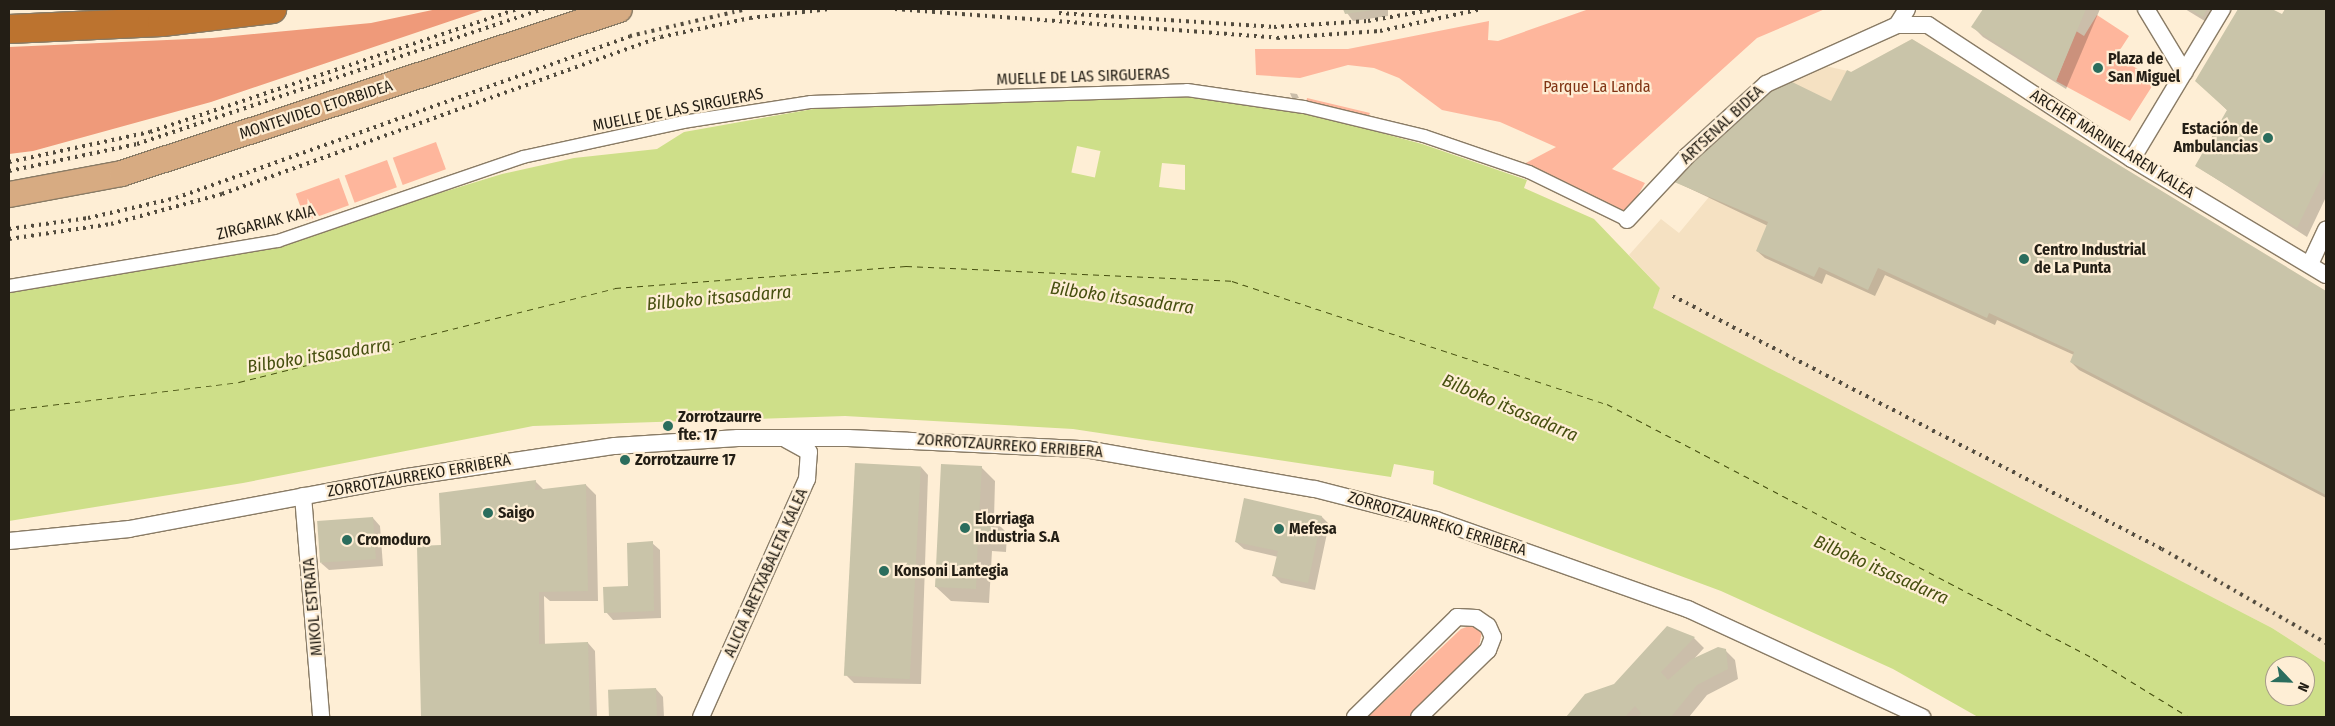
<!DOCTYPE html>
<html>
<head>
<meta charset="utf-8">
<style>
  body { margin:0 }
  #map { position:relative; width:2335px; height:726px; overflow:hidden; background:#feeed5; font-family:"Fira Sans Condensed",sans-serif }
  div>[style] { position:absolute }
  .built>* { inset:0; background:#f5e1c2 }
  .green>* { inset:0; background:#feb69c; transform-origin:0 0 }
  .forest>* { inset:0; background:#ef9a7a }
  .water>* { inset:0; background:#cedf89 }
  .pier>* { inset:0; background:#feeed5; transform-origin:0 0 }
  .shadow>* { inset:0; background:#0003 }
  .ferry>* { height:1px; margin-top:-0.5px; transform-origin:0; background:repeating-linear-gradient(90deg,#464f0f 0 6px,transparent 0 11px) }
  .building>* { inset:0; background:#c9c4a9; transform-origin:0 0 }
  .roads { filter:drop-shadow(1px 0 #897b65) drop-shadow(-1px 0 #897b65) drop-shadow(0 1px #897b65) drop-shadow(0 -1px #897b65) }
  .pedestrian>* { height:12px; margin:-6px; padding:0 6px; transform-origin:6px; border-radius:6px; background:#fff }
  .minor>* { height:16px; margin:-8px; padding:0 8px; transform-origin:8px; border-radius:8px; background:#fff }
  .primary>* { height:25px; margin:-12.5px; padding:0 12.5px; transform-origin:12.5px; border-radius:12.5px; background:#d7ab82 }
  .motorway>* { height:28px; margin:-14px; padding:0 14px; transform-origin:14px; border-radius:14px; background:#bc732f }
  .rail>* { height:4px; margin-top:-2px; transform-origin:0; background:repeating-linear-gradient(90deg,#524b3e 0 2.5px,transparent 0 7.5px) }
  .dots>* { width:14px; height:14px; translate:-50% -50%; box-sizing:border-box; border:2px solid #feeed5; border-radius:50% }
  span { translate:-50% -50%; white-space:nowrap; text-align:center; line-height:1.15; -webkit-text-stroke:4.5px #feeed5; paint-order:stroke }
  .poi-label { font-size:16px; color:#231e15; font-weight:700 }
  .left { translate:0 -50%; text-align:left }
  .right { translate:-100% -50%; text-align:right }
  .street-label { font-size:16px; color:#231e15 }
  .park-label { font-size:16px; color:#803414 }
  .water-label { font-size:18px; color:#464f0f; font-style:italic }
  .frame { position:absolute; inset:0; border:10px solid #231e15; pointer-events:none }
  .north { position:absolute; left:2265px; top:656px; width:50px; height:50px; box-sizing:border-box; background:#feeed5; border:1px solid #a69b88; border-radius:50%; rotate:114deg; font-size:14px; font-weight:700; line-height:20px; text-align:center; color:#231e15 }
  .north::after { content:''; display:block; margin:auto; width:18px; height:22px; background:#2b6d5d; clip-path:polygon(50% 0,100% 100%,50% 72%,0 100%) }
</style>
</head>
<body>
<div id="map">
  <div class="built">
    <i style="clip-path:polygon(1912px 39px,2326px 291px,2326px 663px,2272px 628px,1652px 308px,1660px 288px,1629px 255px,1661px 219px,1679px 233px,1709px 197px,1672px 181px,1768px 87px,1817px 64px,1852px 72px)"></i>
  </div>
  <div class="green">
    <i style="clip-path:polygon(1589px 9px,1825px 9px,1757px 38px,1612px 169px,1645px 183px,1627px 214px,1524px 164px,1556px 147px,1500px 122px,1442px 110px,1399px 78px,1374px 68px,1348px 65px,1300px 78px,1256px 75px,1255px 49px,1348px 49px,1489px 21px,1488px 40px,1498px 41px)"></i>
    <i style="clip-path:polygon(2097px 15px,2129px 36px,2116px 56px,2156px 80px,2130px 121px,2056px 81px,2076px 31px,2084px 36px)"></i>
    <i style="clip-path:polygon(1307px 98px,1370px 113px,1368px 117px,1306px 103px)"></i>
    <i style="left:436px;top:142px;width:29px;height:46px;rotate:70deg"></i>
    <i style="left:387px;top:160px;width:29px;height:45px;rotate:70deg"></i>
    <i style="left:339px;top:178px;width:29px;height:46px;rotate:70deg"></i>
    <i style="clip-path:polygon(1472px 625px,1482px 632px,1479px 646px,1409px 717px,1368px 717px,1461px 629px)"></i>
  </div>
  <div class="forest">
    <i style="clip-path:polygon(437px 9px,486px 9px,211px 102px,33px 151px,9px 154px,9px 47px,212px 38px,371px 23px)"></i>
  </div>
  <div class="water">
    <i style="clip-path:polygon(evenodd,1186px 97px,1315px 115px,1422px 144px,1527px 180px,1524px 188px,1594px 219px,1660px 288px,1653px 308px,2272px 628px,2326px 663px,2326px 717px,1978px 717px,1893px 669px,1721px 591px,1433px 484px,1434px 471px,1394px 464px,1391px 477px,1073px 429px,845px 416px,533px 426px,243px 483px,9px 521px,9px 293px,244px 253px,502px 174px,574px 158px,657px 149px,684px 132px,813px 109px,1186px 97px,2275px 666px,2305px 666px,2305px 696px,2275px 696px,2275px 666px)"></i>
  </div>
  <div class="pier">
    <i style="left:1077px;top:146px;width:24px;height:27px;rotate:12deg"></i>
    <i style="clip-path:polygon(1162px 163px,1185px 165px,1185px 190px,1159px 187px)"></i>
  </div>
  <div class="shadow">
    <i style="clip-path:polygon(1344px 9px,1388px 9px,1388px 16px,1353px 21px)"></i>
    <i style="clip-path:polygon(1984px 9px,2100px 9px,2066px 89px,1983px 37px,1973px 27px)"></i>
    <i style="clip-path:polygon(2185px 9px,2223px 9px,2213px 26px)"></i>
    <i style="clip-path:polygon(2239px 9px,2270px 9px,2282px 16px,2286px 9px,2326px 9px,2326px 197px,2307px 237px,2196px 166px,2228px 111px,2197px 81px)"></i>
    <i style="clip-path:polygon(1912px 40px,2326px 294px,2326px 498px,2079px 370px,2071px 362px,2074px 355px,1997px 320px,1995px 325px,1885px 275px,1875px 296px,1826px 274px,1822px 284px,1765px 258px,1757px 251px,1768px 226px,1674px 181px,1832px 103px,1852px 74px)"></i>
    <i style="clip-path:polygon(1290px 93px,1297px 94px,1299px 98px,1292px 98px)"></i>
    <i style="clip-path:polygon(921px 467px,928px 475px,921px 684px,854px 683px,847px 676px)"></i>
    <i style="clip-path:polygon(981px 467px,995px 481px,994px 520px,1007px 533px,1006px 552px,992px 551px,989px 603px,951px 601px,936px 587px)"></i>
    <i style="clip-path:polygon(535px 481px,544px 490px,586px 485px,596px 495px,598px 601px,550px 601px,544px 596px,545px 645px,588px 643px,595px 651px,597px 717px,422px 717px,419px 547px,444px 547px)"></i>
    <i style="clip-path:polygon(1322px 517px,1329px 524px,1315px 590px,1281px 583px,1273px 575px,1278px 557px,1244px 549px,1236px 542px)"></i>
    <i style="clip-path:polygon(373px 518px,380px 526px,383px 566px,329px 570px,321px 563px)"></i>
    <i style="clip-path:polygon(652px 543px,660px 550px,661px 618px,613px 620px,606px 612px,629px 588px)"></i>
    <i style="clip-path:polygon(1667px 627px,1694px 638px,1704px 648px,1692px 661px,1725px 650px,1735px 660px,1738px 679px,1707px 695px,1689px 717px,1568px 717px,1586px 695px,1615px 685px)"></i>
    <i style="clip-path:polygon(656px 689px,663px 697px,664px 717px,609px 717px,609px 690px)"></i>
  </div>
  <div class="ferry">
    <i style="left:9px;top:410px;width:232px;rotate:-6.9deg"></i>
    <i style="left:239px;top:382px;width:388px;rotate:-14deg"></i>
    <i style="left:615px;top:288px;width:292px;rotate:-4.3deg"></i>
    <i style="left:906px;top:266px;width:326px;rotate:2.6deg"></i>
    <i style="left:1232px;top:281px;width:395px;rotate:18.2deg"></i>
    <i style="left:1607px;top:404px;width:548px;rotate:27.59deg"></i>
    <i style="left:2093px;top:658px;width:113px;rotate:31.6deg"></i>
  </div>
  <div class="building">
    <i style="clip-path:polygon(1343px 9px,1375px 9px,1375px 10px,1345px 14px)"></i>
    <i style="clip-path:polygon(1983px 9px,2086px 9px,2056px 81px,1971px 27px)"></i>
    <i style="clip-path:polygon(2189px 9px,2207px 9px,2203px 17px)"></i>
    <i style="clip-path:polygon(2238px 9px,2272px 9px,2282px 14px,2285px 9px,2326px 9px,2326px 168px,2297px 228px,2195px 166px,2227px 110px,2195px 81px)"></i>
    <i style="clip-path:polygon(1912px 39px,2326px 291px,2326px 495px,2070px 362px,2074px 352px,1989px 313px,1987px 318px,1878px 268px,1868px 290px,1819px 267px,1814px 277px,1756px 251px,1768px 222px,1672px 181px,1768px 87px,1786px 79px,1831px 101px,1847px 70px,1851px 72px)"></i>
    <i style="left:855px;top:463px;width:66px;height:213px;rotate:3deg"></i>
    <i style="clip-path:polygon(941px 464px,982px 466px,979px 517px,993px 518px,992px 539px,978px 538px,976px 589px,935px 587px)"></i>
    <i style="clip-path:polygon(536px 480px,535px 490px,586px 484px,588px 591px,539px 592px,539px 644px,588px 642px,590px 717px,421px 717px,417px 546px,441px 545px,439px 493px)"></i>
    <i style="clip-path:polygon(1244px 498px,1322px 516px,1308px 583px,1272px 576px,1278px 551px,1235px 542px)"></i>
    <i style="left:373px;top:517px;width:42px;height:56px;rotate:86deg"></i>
    <i style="clip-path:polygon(653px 541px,654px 611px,604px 613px,603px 587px,628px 586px,627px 543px)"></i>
    <i style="clip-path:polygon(1667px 626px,1695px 637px,1661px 672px,1668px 680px,1692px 659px,1718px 647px,1726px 649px,1728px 669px,1697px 685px,1671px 717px,1638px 717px,1641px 713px,1635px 706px,1625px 717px,1566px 717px,1585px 694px,1614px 684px)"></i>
    <i style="left:656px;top:688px;width:29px;height:48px;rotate:88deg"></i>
  </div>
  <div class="roads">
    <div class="pedestrian">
      <i style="left:9px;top:286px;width:273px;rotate:-9.5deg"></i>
      <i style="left:278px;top:241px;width:259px;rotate:-18.9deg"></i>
      <i style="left:523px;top:157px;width:164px;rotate:-12.3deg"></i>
      <i style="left:683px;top:122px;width:130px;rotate:-8.9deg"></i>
      <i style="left:811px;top:102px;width:376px;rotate:-1.8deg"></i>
      <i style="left:1187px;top:90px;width:118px;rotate:8.3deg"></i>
      <i style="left:1304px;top:107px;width:123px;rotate:13.6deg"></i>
      <i style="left:1424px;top:136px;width:111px;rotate:18.9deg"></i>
      <i style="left:1529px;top:172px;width:109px;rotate:26.1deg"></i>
    </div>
    <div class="minor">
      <i style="left:2146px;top:9px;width:74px;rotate:58.9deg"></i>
      <i style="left:1897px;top:25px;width:31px"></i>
      <i style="left:1928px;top:25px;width:244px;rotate:33.3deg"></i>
      <i style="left:2132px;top:159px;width:226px;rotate:30.9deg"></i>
      <i style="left:2132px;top:159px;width:175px;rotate:-59deg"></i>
      <i style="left:1627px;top:220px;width:88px;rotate:-46.8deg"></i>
      <i style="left:1687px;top:156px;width:107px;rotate:-42.3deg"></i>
      <i style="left:1766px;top:84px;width:144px;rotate:-24.2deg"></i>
      <i style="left:1897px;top:25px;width:19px;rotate:-58deg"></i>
      <i style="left:2310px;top:264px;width:38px;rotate:-65deg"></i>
      <i style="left:303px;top:496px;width:222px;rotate:85.3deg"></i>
      <i style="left:9px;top:541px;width:121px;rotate:-5.7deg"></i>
      <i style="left:129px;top:529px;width:283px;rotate:-10.6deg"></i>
      <i style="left:407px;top:477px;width:210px;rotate:-8.5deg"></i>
      <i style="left:615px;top:446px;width:123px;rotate:-3.7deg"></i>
      <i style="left:738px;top:438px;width:110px"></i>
      <i style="left:848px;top:438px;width:237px;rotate:2.7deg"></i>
      <i style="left:1085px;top:449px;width:233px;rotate:9.9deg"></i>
      <i style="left:1315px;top:489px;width:125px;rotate:14.4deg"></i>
      <i style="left:1436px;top:520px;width:267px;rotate:19.5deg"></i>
      <i style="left:1688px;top:609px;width:258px;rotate:24.8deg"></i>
      <i style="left:701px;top:717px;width:261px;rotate:-66deg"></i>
      <i style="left:807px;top:479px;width:27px;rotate:-86deg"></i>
      <i style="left:809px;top:452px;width:26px;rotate:-151deg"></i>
      <i style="left:1355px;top:717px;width:143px;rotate:-44.4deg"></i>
      <i style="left:1457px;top:617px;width:19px;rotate:3deg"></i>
      <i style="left:1476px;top:618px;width:14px;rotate:34deg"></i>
      <i style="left:1488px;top:626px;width:12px;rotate:66deg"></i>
      <i style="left:1493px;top:637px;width:14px;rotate:111deg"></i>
      <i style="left:1488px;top:650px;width:96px;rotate:135.8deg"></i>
    </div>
    <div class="primary">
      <i style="left:9px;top:194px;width:114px;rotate:-10.6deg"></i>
      <i style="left:121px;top:173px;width:524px;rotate:-18.23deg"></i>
    </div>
    <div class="motorway">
      <i style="left:9px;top:29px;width:153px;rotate:-2.6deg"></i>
      <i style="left:162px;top:22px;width:111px;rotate:-6.7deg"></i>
    </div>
  </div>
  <div class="rail">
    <i style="left:895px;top:9px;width:383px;rotate:4.3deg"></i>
    <i style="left:1277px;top:38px;width:103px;rotate:-3.9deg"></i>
    <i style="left:1380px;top:31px;width:104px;rotate:-12.2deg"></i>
    <i style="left:1059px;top:13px;width:215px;rotate:3.7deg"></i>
    <i style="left:1274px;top:27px;width:94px;rotate:-3.7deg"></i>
    <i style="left:1368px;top:21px;width:70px;rotate:-9.9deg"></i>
    <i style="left:9px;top:162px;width:144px;rotate:-12deg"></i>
    <i style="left:150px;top:132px;width:387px;rotate:-18.5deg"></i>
    <i style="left:9px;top:171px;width:131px;rotate:-11.9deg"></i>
    <i style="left:137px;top:144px;width:429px;rotate:-18.4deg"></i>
    <i style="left:9px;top:229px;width:80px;rotate:-7.9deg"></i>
    <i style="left:88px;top:218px;width:90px;rotate:-12.8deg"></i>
    <i style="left:176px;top:198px;width:482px;rotate:-19.6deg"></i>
    <i style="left:630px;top:36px;width:120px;rotate:-13deg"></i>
    <i style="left:9px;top:239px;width:103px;rotate:-8.4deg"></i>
    <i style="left:111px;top:224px;width:115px;rotate:-15.1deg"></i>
    <i style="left:222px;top:194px;width:466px;rotate:-19.7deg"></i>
    <i style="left:661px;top:37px;width:91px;rotate:-12.1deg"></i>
    <i style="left:750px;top:18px;width:80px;rotate:-6.5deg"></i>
    <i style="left:1673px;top:296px;width:551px;rotate:27.36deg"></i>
    <i style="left:2162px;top:549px;width:189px;rotate:29.8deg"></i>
  </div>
  <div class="dots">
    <i style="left:2098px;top:68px;background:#2b6d5d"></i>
    <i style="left:2268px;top:138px;background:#2b6d5d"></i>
    <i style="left:2024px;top:259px;background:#2b6d5d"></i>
    <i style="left:668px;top:426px;background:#2b6d5d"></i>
    <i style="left:625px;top:460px;background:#2b6d5d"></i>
    <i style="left:488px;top:513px;background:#2b6d5d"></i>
    <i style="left:965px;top:528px;background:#2b6d5d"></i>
    <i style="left:1279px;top:529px;background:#2b6d5d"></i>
    <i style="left:347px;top:540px;background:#2b6d5d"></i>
    <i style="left:884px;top:571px;background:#2b6d5d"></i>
  </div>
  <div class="poi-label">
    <span class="left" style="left:2108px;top:68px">Plaza de<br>San Miguel</span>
    <span class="right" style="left:2258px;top:138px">Estación de<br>Ambulancias</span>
    <span class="left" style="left:2034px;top:259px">Centro Industrial<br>de La Punta</span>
    <span class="left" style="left:678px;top:426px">Zorrotzaurre<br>fte. 17</span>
    <span class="left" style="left:635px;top:460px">Zorrotzaurre 17</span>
    <span class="left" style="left:498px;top:513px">Saigo</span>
    <span class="left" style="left:975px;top:528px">Elorriaga<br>Industria S.A</span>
    <span class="left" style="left:1289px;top:529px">Mefesa</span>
    <span class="left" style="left:357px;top:540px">Cromoduro</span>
    <span class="left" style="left:894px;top:571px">Konsoni Lantegia</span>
  </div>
  <div class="street-label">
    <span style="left:1083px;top:77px;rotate:-2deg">MUELLE DE LAS SIRGUERAS</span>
    <span style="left:316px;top:110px;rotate:-18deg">MONTEVIDEO ETORBIDEA</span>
    <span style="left:678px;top:110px;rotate:-11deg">MUELLE DE LAS SIRGUERAS</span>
    <span style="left:1722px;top:125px;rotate:-43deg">ARTSENAL BIDEA</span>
    <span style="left:2112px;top:144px;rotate:32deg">ARCHER MARINELAREN KALEA</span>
    <span style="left:266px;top:223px;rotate:-14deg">ZIRGARIAK KAIA</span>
    <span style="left:1010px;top:446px;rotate:4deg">ZORROTZAURREKO ERRIBERA</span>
    <span style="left:419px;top:476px;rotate:-10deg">ZORROTZAURREKO ERRIBERA</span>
    <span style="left:1437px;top:524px;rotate:17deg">ZORROTZAURREKO ERRIBERA</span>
    <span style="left:766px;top:573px;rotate:-66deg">ALICIA ARETXABALETA KALEA</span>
    <span style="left:313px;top:607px;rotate:-95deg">MIKOL ESTRATA</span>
  </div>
  <div class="park-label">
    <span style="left:1597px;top:87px">Parque La Landa</span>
  </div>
  <div class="water-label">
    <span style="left:719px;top:298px;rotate:-5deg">Bilboko itsasadarra</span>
    <span style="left:1122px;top:298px;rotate:8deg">Bilboko itsasadarra</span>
    <span style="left:319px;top:356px;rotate:-9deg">Bilboko itsasadarra</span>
    <span style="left:1510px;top:408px;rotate:23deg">Bilboko itsasadarra</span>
    <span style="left:1881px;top:570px;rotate:24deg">Bilboko itsasadarra</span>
  </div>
  <div class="frame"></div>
  <div class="north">N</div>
</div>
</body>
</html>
